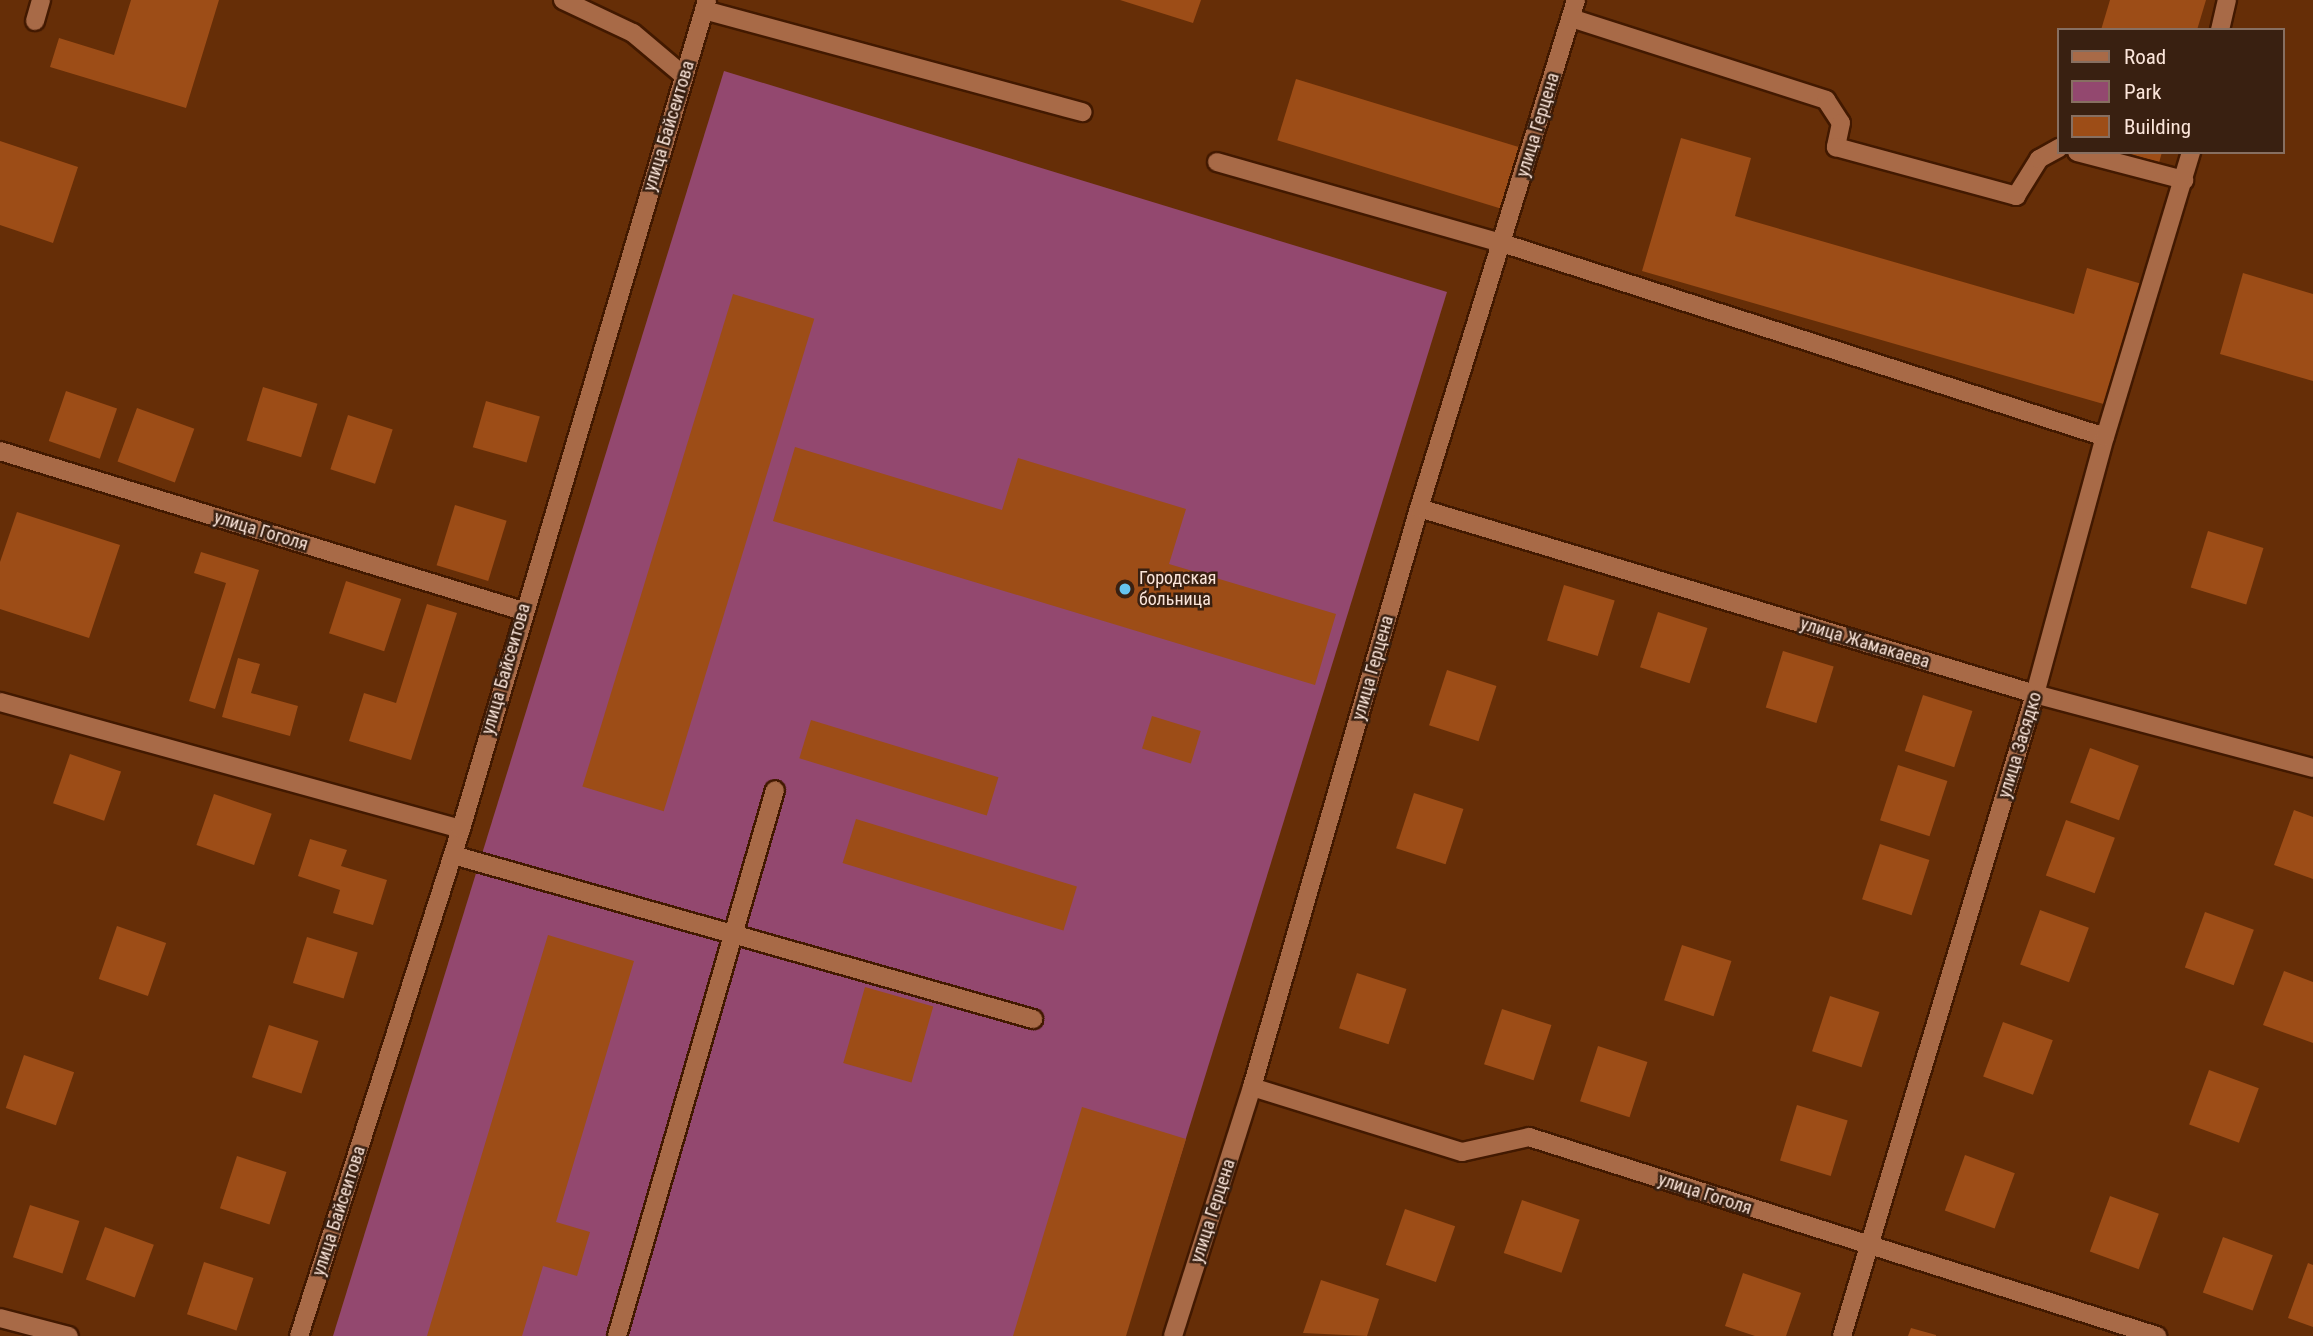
<!DOCTYPE html>
<html>
<head>
<meta charset="utf-8">
<style>
  body { margin:0 }
  #map { position:relative; width:2313px; height:1336px; overflow:hidden; background:#662e07; font-family:"Roboto Condensed",sans-serif }
  div>[style] { position:absolute }
  .green>* { inset:0; background:#93486f }
  .building>* { inset:0; background:#9d4d17; transform-origin:0 0 }
  .roads { filter:drop-shadow(2px 0 #421900) drop-shadow(-2px 0 #421900) drop-shadow(0 2px #421900) drop-shadow(0 -2px #421900) }
  .minor>* { height:18px; margin:-9px; padding:0 9px; transform-origin:9px; border-radius:9px; background:#a86a47 }
  .dots>* { width:19px; height:19px; translate:-50% -50%; box-sizing:border-box; border:4px solid #392011; border-radius:50% }
  span { translate:-50% -50%; white-space:nowrap; text-align:center; line-height:1.15; -webkit-text-stroke:5px #392011; paint-order:stroke }
  .street-label { font-size:18px; color:#fbe5da }
  .poi-label { font-size:18px; color:#fbe5da }
  .left { translate:0 -50%; text-align:left }
  .legend { position:absolute; left:2057px; top:28px; width:228px; height:126px; box-sizing:border-box; background:#392011; border:2px solid #876f61; margin:0; padding:9px 12px; list-style:none; font-size:21px; color:#fbe5da }
  .legend li { display:flex; align-items:center; gap:14px; height:35px }
  .legend b { width:35px; border:2px solid #876f61 }
</style>
</head>
<body>
<div id="map">
  <div class="green">
    <i style="clip-path:polygon(724px 71px,1447px 292px,1125px 1336px,333px 1336px)"></i>
  </div>
  <div class="building">
    <i style="clip-path:polygon(131px 0,219px 0,186px 108px,50px 67px,59px 38px,114px 55px)"></i>
    <i style="clip-path:polygon(1120px 0,1201px 0,1193px 23px)"></i>
    <i style="clip-path:polygon(2110px 0,2206px 0,2197px 30px,2101px 30px)"></i>
    <i style="left:1296px;top:79px;width:243px;height:64px;rotate:17deg"></i>
    <i style="clip-path:polygon(1681px 138px,1751px 158px,1735px 216px,2074px 314px,2087px 268px,2142px 284px,2107px 405px,1642px 271px)"></i>
    <i style="clip-path:polygon(0 141px,78px 167px,53px 243px,0 225px)"></i>
    <i style="clip-path:polygon(2125px 152px,2162px 152px,2159px 163px)"></i>
    <i style="clip-path:polygon(2243px 273px,2313px 294px,2313px 381px,2220px 354px)"></i>
    <i style="left:733px;top:294px;width:85px;height:515px;rotate:17deg"></i>
    <i style="left:263px;top:387px;width:57px;height:56px;rotate:17deg"></i>
    <i style="left:66px;top:391px;width:54px;height:53px;rotate:19deg"></i>
    <i style="left:486px;top:401px;width:56px;height:48px;rotate:16deg"></i>
    <i style="left:137px;top:408px;width:61px;height:57px;rotate:20deg"></i>
    <i style="left:348px;top:415px;width:47px;height:57px;rotate:18deg"></i>
    <i style="clip-path:polygon(795px 447px,1002px 510px,1018px 458px,1186px 509px,1169px 564px,1336px 614px,1315px 685px,773px 521px)"></i>
    <i style="left:455px;top:505px;width:54px;height:63px;rotate:17deg"></i>
    <i style="clip-path:polygon(17px 512px,120px 545px,89px 638px,0 609px,0 562px)"></i>
    <i style="left:2208px;top:531px;width:58px;height:59px;rotate:17deg"></i>
    <i style="clip-path:polygon(201px 552px,259px 570px,215px 709px,189px 701px,226px 583px,194px 573px)"></i>
    <i style="left:346px;top:581px;width:58px;height:55px;rotate:18deg"></i>
    <i style="left:1564px;top:585px;width:53px;height:58px;rotate:17deg"></i>
    <i style="clip-path:polygon(427px 604px,457px 613px,411px 760px,349px 741px,364px 693px,396px 703px)"></i>
    <i style="left:1658px;top:612px;width:52px;height:58px;rotate:18deg"></i>
    <i style="left:1783px;top:651px;width:53px;height:59px;rotate:17deg"></i>
    <i style="clip-path:polygon(238px 658px,260px 664px,251px 693px,298px 706px,290px 736px,222px 717px)"></i>
    <i style="left:1447px;top:670px;width:52px;height:58px;rotate:18deg"></i>
    <i style="left:1923px;top:695px;width:52px;height:59px;rotate:18deg"></i>
    <i style="left:1152px;top:716px;width:51px;height:34px;rotate:17deg"></i>
    <i style="left:811px;top:720px;width:196px;height:40px;rotate:17deg"></i>
    <i style="left:2090px;top:748px;width:52px;height:58px;rotate:20deg"></i>
    <i style="left:70px;top:754px;width:54px;height:52px;rotate:19deg"></i>
    <i style="left:1898px;top:765px;width:52px;height:58px;rotate:18deg"></i>
    <i style="left:1414px;top:793px;width:52px;height:58px;rotate:18deg"></i>
    <i style="left:214px;top:794px;width:61px;height:54px;rotate:19deg"></i>
    <i style="clip-path:polygon(2294px 810px,2313px 817px,2313px 879px,2274px 865px)"></i>
    <i style="left:856px;top:819px;width:231px;height:46px;rotate:17deg"></i>
    <i style="left:2066px;top:820px;width:52px;height:59px;rotate:20deg"></i>
    <i style="clip-path:polygon(310px 839px,347px 850px,341px 866px,387px 880px,373px 925px,333px 913px,340px 890px,298px 876px)"></i>
    <i style="left:1880px;top:844px;width:52px;height:58px;rotate:18deg"></i>
    <i style="left:2040px;top:910px;width:52px;height:58px;rotate:20deg"></i>
    <i style="left:2205px;top:912px;width:52px;height:59px;rotate:20deg"></i>
    <i style="left:117px;top:926px;width:52px;height:56px;rotate:19deg"></i>
    <i style="clip-path:polygon(548px 935px,634px 961px,556px 1222px,590px 1232px,577px 1276px,543px 1266px,522px 1336px,427px 1336px)"></i>
    <i style="left:307px;top:937px;width:53px;height:48px;rotate:17deg"></i>
    <i style="left:1682px;top:945px;width:52px;height:58px;rotate:18deg"></i>
    <i style="clip-path:polygon(2284px 971px,2313px 982px,2313px 1043px,2263px 1025px)"></i>
    <i style="left:1357px;top:973px;width:52px;height:58px;rotate:18deg"></i>
    <i style="left:865px;top:987px;width:71px;height:79px;rotate:16deg"></i>
    <i style="left:1830px;top:996px;width:52px;height:58px;rotate:18deg"></i>
    <i style="left:1502px;top:1009px;width:52px;height:58px;rotate:18deg"></i>
    <i style="left:2003px;top:1022px;width:53px;height:58px;rotate:20deg"></i>
    <i style="left:269px;top:1025px;width:52px;height:55px;rotate:18deg"></i>
    <i style="left:1598px;top:1046px;width:52px;height:58px;rotate:18deg"></i>
    <i style="left:24px;top:1055px;width:53px;height:56px;rotate:19deg"></i>
    <i style="left:2209px;top:1070px;width:53px;height:58px;rotate:20deg"></i>
    <i style="left:1797px;top:1105px;width:53px;height:58px;rotate:17deg"></i>
    <i style="clip-path:polygon(1082px 1107px,1186px 1139px,1126px 1336px,1013px 1336px)"></i>
    <i style="left:1965px;top:1155px;width:53px;height:59px;rotate:20deg"></i>
    <i style="left:237px;top:1156px;width:52px;height:55px;rotate:18deg"></i>
    <i style="left:2110px;top:1196px;width:52px;height:59px;rotate:20deg"></i>
    <i style="left:1522px;top:1200px;width:61px;height:56px;rotate:19deg"></i>
    <i style="left:30px;top:1205px;width:52px;height:55px;rotate:18deg"></i>
    <i style="left:1405px;top:1209px;width:53px;height:59px;rotate:19deg"></i>
    <i style="left:105px;top:1227px;width:52px;height:56px;rotate:20deg"></i>
    <i style="left:2223px;top:1237px;width:53px;height:59px;rotate:20deg"></i>
    <i style="left:204px;top:1262px;width:52px;height:55px;rotate:18deg"></i>
    <i style="clip-path:polygon(2308px 1263px,2313px 1265px,2313px 1327px,2288px 1318px)"></i>
    <i style="clip-path:polygon(1743px 1273px,1801px 1293px,1786px 1336px,1755px 1336px,1725px 1326px)"></i>
    <i style="clip-path:polygon(1321px 1280px,1379px 1299px,1367px 1336px,1303px 1333px)"></i>
    <i style="clip-path:polygon(1911px 1328px,1936px 1335px,1936px 1336px,1908px 1336px)"></i>
  </div>
  <div class="roads">
    <div class="minor">
      <i style="left:563px;top:0;width:77px;rotate:25.2deg"></i>
      <i style="left:633px;top:33px;width:67px;rotate:40.1deg"></i>
      <i style="left:704px;top:10px;width:392px;rotate:15.1deg"></i>
      <i style="left:1571px;top:18px;width:268px;rotate:17.8deg"></i>
      <i style="left:1826px;top:100px;width:27px;rotate:57deg"></i>
      <i style="left:1841px;top:123px;width:25px;rotate:102deg"></i>
      <i style="left:1836px;top:147px;width:187px;rotate:15.2deg"></i>
      <i style="left:2016px;top:196px;width:44px;rotate:-58.1deg"></i>
      <i style="left:2039px;top:159px;width:23px;rotate:-29deg"></i>
      <i style="left:35px;top:21px;width:22px;rotate:-74deg"></i>
      <i style="left:2220px;top:30px;width:31px;rotate:-77deg"></i>
      <i style="left:2077px;top:152px;width:111px;rotate:14.7deg"></i>
      <i style="left:1217px;top:162px;width:296px;rotate:15.9deg"></i>
      <i style="left:1502px;top:243px;width:633px;rotate:17.83deg"></i>
      <i style="left:0;top:451px;width:547px;rotate:17.01deg"></i>
      <i style="left:1419px;top:508px;width:643px;rotate:16.8deg"></i>
      <i style="left:2035px;top:694px;width:288px;rotate:14.9deg"></i>
      <i style="left:0;top:702px;width:478px;rotate:15.4deg"></i>
      <i style="left:453px;top:855px;width:603px;rotate:15.79deg"></i>
      <i style="left:1252px;top:1087px;width:220px;rotate:17.2deg"></i>
      <i style="left:1462px;top:1152px;width:69px;rotate:-12.6deg"></i>
      <i style="left:1529px;top:1137px;width:659px;rotate:17.58deg"></i>
      <i style="left:0;top:1318px;width:71px;rotate:14.6deg"></i>
      <i style="left:299px;top:1336px;width:532px;rotate:-72.28deg"></i>
      <i style="left:461px;top:829px;width:865px;rotate:-73.47deg"></i>
      <i style="left:617px;top:1336px;width:568px;rotate:-73.86deg"></i>
      <i style="left:1173px;top:1336px;width:261px;rotate:-72.4deg"></i>
      <i style="left:1252px;top:1087px;width:603px;rotate:-73.91deg"></i>
      <i style="left:1419px;top:508px;width:532px;rotate:-72.83deg"></i>
      <i style="left:1842px;top:1336px;width:670px;rotate:-73.27deg"></i>
      <i style="left:2035px;top:694px;width:266px;rotate:-74.8deg"></i>
      <i style="left:2105px;top:437px;width:298px;rotate:-73.2deg"></i>
    </div>
  </div>
  <div class="dots">
    <i style="left:1125px;top:589px;background:#66c4ef"></i>
  </div>
  <div class="street-label">
    <span style="left:1538px;top:125px;rotate:-73deg">улица Герцена</span>
    <span style="left:669px;top:126px;rotate:-73deg">улица Байсеитова</span>
    <span style="left:261px;top:531px;rotate:17deg">улица Гоголя</span>
    <span style="left:1865px;top:643px;rotate:17deg">улица Жамакаева</span>
    <span style="left:1373px;top:668px;rotate:-74deg">улица Герцена</span>
    <span style="left:506px;top:669px;rotate:-74deg">улица Байсеитова</span>
    <span style="left:2020px;top:745px;rotate:-73deg">улица Засядко</span>
    <span style="left:1705px;top:1194px;rotate:18deg">улица Гоголя</span>
    <span style="left:339px;top:1211px;rotate:-72deg">улица Байсеитова</span>
    <span style="left:1213px;top:1211px;rotate:-72deg">улица Герцена</span>
  </div>
  <div class="poi-label">
    <span class="left" style="left:1139px;top:589px">Городская<br>больница</span>
  </div>
  <ul class="legend">
  <li><b style="height:9px;background:#a86a47"></b>Road</li>
  <li><b style="height:19px;background:#93486f"></b>Park</li>
  <li><b style="height:19px;background:#9d4d17"></b>Building</li>
  </ul>
</div>
</body>
</html>
